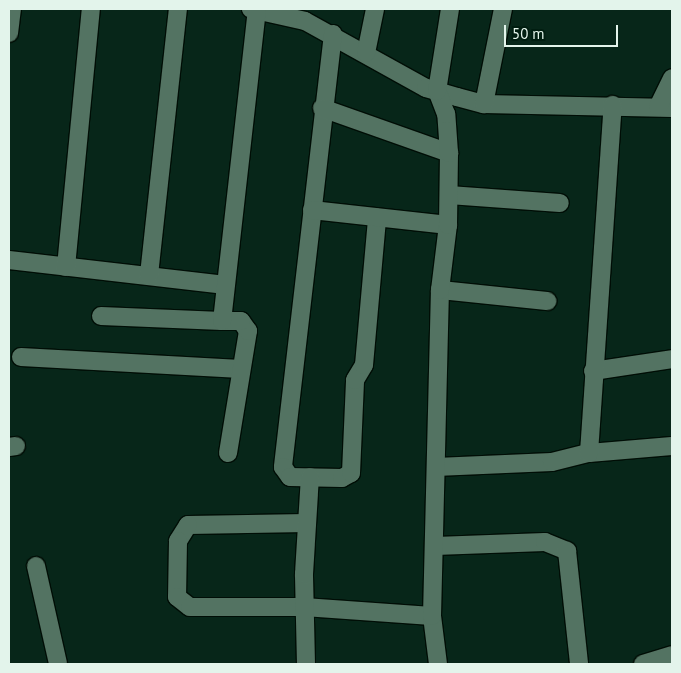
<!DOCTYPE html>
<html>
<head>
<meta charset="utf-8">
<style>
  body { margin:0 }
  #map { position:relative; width:681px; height:673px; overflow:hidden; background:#072619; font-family:"PT Sans",sans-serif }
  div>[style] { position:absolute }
  .roads { filter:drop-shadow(1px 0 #000e06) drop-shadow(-1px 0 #000e06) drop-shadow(0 1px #000e06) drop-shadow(0 -1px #000e06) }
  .minor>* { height:18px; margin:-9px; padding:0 9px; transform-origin:9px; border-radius:9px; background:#537362 }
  span { translate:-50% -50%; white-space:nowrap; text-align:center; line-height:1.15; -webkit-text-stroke:4px #001d10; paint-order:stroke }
  .frame { position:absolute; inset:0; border:10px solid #e3f4eb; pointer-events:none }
  .scale { position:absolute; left:504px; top:25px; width:114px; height:22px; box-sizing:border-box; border:2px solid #e3f4eb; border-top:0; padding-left:6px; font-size:15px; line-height:18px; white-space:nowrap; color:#e3f4eb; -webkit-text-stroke:4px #001d10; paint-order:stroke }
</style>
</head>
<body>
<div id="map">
  <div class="roads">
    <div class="minor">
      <i style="left:251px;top:9px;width:55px;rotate:12.5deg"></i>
      <i style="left:305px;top:21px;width:138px;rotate:29deg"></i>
      <i style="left:426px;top:88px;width:32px;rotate:16deg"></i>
      <i style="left:457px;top:97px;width:28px;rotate:15deg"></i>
      <i style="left:484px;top:104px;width:188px;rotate:1.2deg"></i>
      <i style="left:9px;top:33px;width:24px;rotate:-83deg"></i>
      <i style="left:333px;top:34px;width:436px;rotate:96.6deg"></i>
      <i style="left:283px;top:467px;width:12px;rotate:55deg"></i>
      <i style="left:290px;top:477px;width:52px;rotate:1.1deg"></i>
      <i style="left:342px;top:478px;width:10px;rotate:-29deg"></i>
      <i style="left:351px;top:473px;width:93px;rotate:-87.5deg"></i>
      <i style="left:355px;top:380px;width:17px;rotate:-59deg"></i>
      <i style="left:364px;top:365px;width:148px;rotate:-84.9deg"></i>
      <i style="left:366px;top:53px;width:45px;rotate:-78.4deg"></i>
      <i style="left:484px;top:104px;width:97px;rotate:-78.7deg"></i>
      <i style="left:658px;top:107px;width:32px;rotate:-64deg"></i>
      <i style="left:322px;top:108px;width:135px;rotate:19.5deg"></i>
      <i style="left:449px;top:195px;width:111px;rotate:4.1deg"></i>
      <i style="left:312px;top:210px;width:137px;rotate:6.3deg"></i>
      <i style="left:9px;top:260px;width:218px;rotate:6.6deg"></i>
      <i style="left:66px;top:267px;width:259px;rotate:-84.5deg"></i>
      <i style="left:149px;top:275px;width:268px;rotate:-83.8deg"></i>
      <i style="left:440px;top:290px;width:108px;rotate:5.9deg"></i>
      <i style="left:101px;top:316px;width:121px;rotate:2.4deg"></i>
      <i style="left:21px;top:357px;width:220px;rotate:3.1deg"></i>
      <i style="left:593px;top:371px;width:80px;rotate:-8.6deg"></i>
      <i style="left:9px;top:447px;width:7px;rotate:-8deg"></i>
      <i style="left:228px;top:453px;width:124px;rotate:-80.7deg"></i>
      <i style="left:248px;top:331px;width:12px;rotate:-125deg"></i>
      <i style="left:241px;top:321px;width:19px;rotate:180deg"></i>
      <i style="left:222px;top:321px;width:314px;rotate:-83.6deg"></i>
      <i style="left:589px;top:453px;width:83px;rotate:-4.8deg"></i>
      <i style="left:436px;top:467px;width:116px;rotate:-2.5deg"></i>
      <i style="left:552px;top:462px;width:38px;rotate:-14deg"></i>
      <i style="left:589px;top:453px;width:349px;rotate:-86.1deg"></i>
      <i style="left:307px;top:523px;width:119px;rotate:179deg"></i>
      <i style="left:188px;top:525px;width:19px;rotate:122deg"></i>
      <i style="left:178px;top:541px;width:56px;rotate:91deg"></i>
      <i style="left:177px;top:597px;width:16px;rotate:38deg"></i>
      <i style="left:190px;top:607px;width:114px"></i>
      <i style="left:304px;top:607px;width:128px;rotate:4deg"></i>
      <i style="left:435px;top:546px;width:110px;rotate:-2.1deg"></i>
      <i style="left:545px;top:542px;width:24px;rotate:22deg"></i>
      <i style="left:567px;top:551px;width:114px;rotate:83.9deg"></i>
      <i style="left:36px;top:566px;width:100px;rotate:77.3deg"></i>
      <i style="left:306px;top:664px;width:90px;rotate:-91.3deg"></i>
      <i style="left:304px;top:574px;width:97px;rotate:-86.5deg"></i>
      <i style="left:438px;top:664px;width:48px;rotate:-97.1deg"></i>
      <i style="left:432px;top:616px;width:326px;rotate:-88.6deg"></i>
      <i style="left:440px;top:290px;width:65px;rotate:-83deg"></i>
      <i style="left:448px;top:225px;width:72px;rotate:-89.2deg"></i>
      <i style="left:449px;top:153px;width:39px;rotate:-94deg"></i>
      <i style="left:446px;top:114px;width:25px;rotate:-111deg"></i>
      <i style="left:437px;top:91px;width:83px;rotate:-81deg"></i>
      <i style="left:643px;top:664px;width:30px;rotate:-17deg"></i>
    </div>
  </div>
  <div class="frame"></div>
  <div class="scale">50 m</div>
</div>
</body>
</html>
